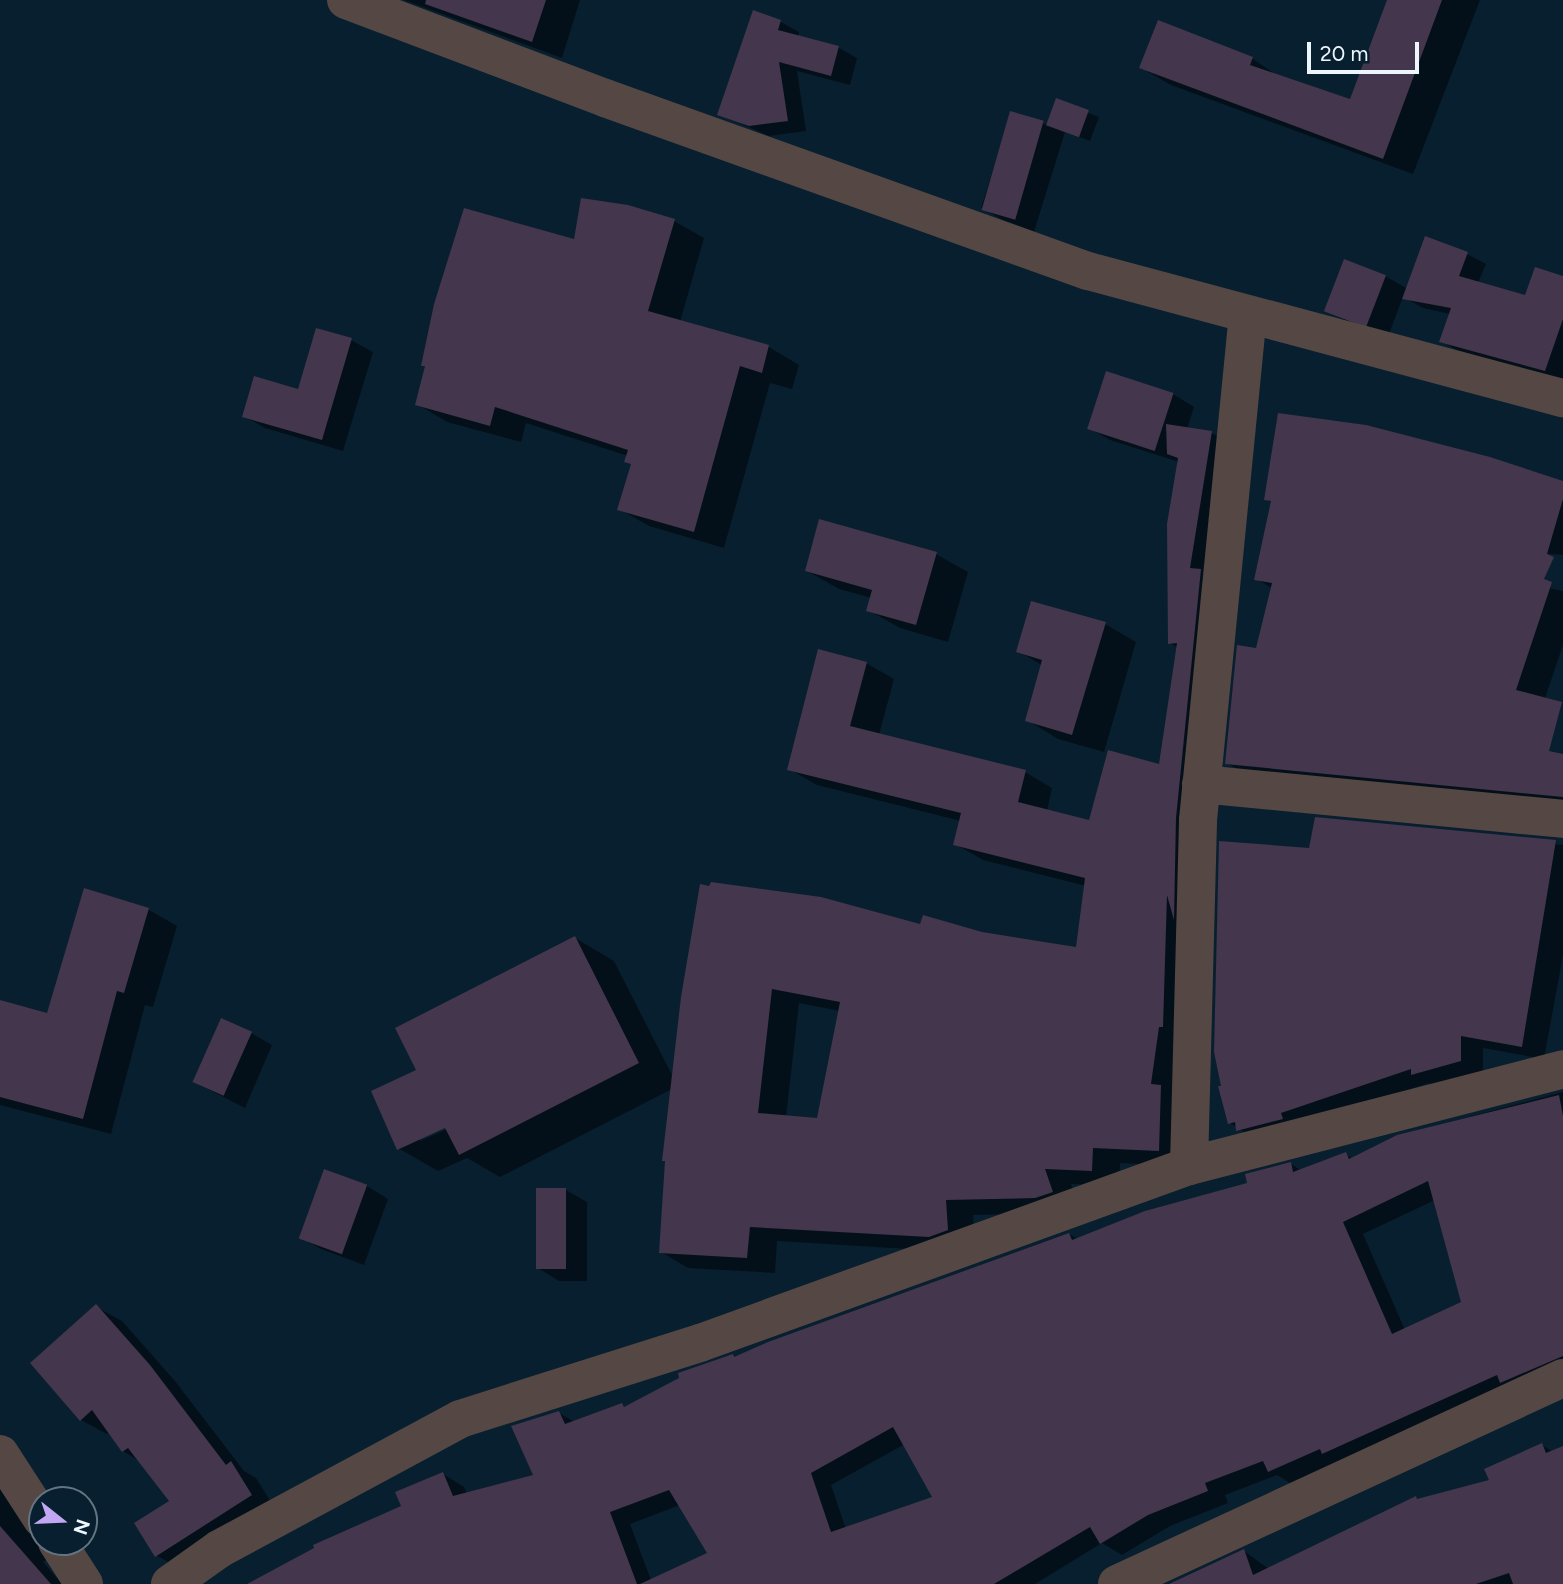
<!DOCTYPE html>
<html>
<head>
<meta charset="utf-8">
<style>
  body { margin:0 }
  #map { position:relative; width:1563px; height:1584px; overflow:hidden; background:#081f2f; font-family:Figtree,sans-serif }
  div>[style] { position:absolute }
  .shadow>* { inset:0; background:#0007 }
  .building>* { inset:0; background:#44364d; transform-origin:0 0 }
  .minor>* { height:38px; margin:-19px; padding:0 19px; transform-origin:19px; border-radius:19px; background:#554844 }
  span { translate:-50% -50%; white-space:nowrap; text-align:center; line-height:1.15; -webkit-text-stroke:6px #081f2f; paint-order:stroke }
  .north { position:absolute; left:28px; top:1486px; width:70px; height:70px; box-sizing:border-box; background:#081f2f; border:2px solid #647581; border-radius:50%; rotate:108deg; font-size:19px; font-weight:700; line-height:28px; text-align:center; color:#eef6fd }
  .north::after { content:''; display:block; margin:auto; width:24px; height:32px; background:#c2a7f2; clip-path:polygon(50% 0,100% 100%,50% 72%,0 100%) }
  .scale { position:absolute; left:1307px; top:42px; width:112px; height:32px; box-sizing:border-box; border:4px solid #eef6fd; border-top:0; padding-left:9px; font-size:21px; line-height:24px; white-space:nowrap; color:#eef6fd; -webkit-text-stroke:5px #081f2f; paint-order:stroke }
</style>
</head>
<body>
<div id="map">
  <div class="shadow">
    <i style="clip-path:polygon(404px 0,580px 0,562px 58px)"></i>
    <i style="clip-path:polygon(1389px 0,1480px 0,1413px 174px,1171px 85px,1141px 68px,1159px 23px,1253px 59px,1281px 78px,1351px 102px)"></i>
    <i style="clip-path:polygon(755px 13px,781px 22px,799px 32px,798px 37px,839px 48px,857px 58px,850px 85px,797px 71px,806px 131px,769px 136px,719px 114px)"></i>
    <i style="clip-path:polygon(1057px 101px,1099px 117px,1090px 141px,1065px 132px,1034px 232px,1003px 220px,981px 208px,1011px 113px,1048px 125px)"></i>
    <i style="clip-path:polygon(674px 221px,704px 238px,680px 322px,769px 347px,799px 365px,792px 389px,770px 383px,724px 548px,649px 526px,619px 509px,632px 464px,628px 456px,526px 423px,521px 442px,447px 422px,417px 404px,575px 241px)"></i>
    <i style="clip-path:polygon(1467px 254px,1486px 264px,1478px 283px,1526px 298px,1563px 278px,1563px 382px,1460px 352px,1441px 341px,1450px 314px,1423px 308px,1403px 297px,1389px 334px,1349px 323px,1328px 311px,1385px 276px,1408px 289px)"></i>
    <i style="clip-path:polygon(351px 340px,373px 352px,343px 451px,265px 428px,244px 416px,299px 391px)"></i>
    <i style="clip-path:polygon(evenodd,1107px 373px,1173px 394px,1194px 407px,1187px 429px,1212px 433px,1239px 449px,1186px 1166px,1120px 1163px,1119px 1186px,1071px 1184px,1080px 1207px,1064px 1213px,973px 1215px,975px 1245px,957px 1252px,777px 1241px,775px 1273px,688px 1268px,661px 1252px,672px 1089px,500px 1177px,467px 1158px,438px 1171px,398px 1148px,418px 1071px,575px 938px,614px 961px,673px 1077px,682px 998px,921px 926px,1077px 949px,1086px 886px,983px 860px,955px 844px,961px 821px,817px 785px,789px 769px,866px 663px,894px 679px,879px 735px,1025px 772px,1052px 788px,1047px 811px,1090px 822px,1161px 767px,1178px 648px,1170px 643px,1179px 462px,1110px 440px,1089px 428px,1107px 373px,799px 1003px,840px 1011px,819px 1120px,786px 1117px,799px 1003px,1107px 373px,452px 1122px,454px 1126px,420px 1141px,420px 1137px,452px 1122px)"></i>
    <i style="clip-path:polygon(1563px 483px,1563px 555px,1485px 548px,1481px 574px,1563px 591px,1563px 645px,1536px 725px,1508px 725px,1563px 762px,1563px 809px,1254px 779px,1227px 763px,1272px 588px,1256px 579px,1273px 503px,1266px 499px)"></i>
    <i style="clip-path:polygon(936px 554px,968px 572px,948px 642px,900px 628px,868px 610px,872px 598px,839px 589px,807px 571px)"></i>
    <i style="clip-path:polygon(1105px 624px,1136px 642px,1104px 752px,1058px 739px,1027px 720px,1043px 666px,1018px 651px)"></i>
    <i style="clip-path:polygon(1317px 819px,1563px 845px,1563px 955px,1544px 1059px,1483px 1048px,1483px 1074px,1435px 1087px,1429px 1083px,1304px 1125px,1261px 1143px,1230px 1123px,1224px 1088px,1311px 850px)"></i>
    <i style="clip-path:polygon(86px 891px,149px 910px,177px 926px,153px 1007px,145px 1005px,111px 1134px,0 1105px,0 1002px,48px 1015px)"></i>
    <i style="clip-path:polygon(251px 1033px,272px 1045px,245px 1108px,194px 1082px)"></i>
    <i style="clip-path:polygon(evenodd,1563px 1092px,1563px 1375px,1290px 1483px,1277px 1475px,1225px 1495px,1228px 1503px,1170px 1526px,1122px 1555px,1102px 1543px,1035px 1584px,256px 1584px,403px 1507px,443px 1474px,464px 1487px,467px 1494px,535px 1476px,559px 1413px,575px 1422px,622px 1405px,627px 1408px,736px 1358px,1069px 1234px,1078px 1239px,1249px 1185px,1291px 1164px,1302px 1171px,1345px 1154px,1353px 1159px,1398px 1136px,1563px 1092px,1435px 1200px,1463px 1303px,1405px 1330px,1363px 1234px,1435px 1200px,1563px 1092px,905px 1444px,934px 1498px,846px 1529px,831px 1485px,905px 1444px,1563px 1092px,680px 1505px,710px 1554px,651px 1580px,630px 1524px,680px 1505px)"></i>
    <i style="clip-path:polygon(325px 1172px,367px 1186px,388px 1199px,364px 1265px,321px 1249px,300px 1237px)"></i>
    <i style="clip-path:polygon(566px 1190px,587px 1202px,587px 1281px,559px 1281px,538px 1268px)"></i>
    <i style="clip-path:polygon(96px 1307px,122px 1321px,175px 1381px,244px 1471px,256px 1478px,276px 1510px,182px 1570px,156px 1555px,172px 1501px,141px 1462px,123px 1451px,109px 1432px,107px 1434px,81px 1420px)"></i>
    <i style="clip-path:polygon(1542px 1445px,1553px 1452px,1563px 1447px,1563px 1584px,1200px 1584px,1244px 1551px,1269px 1569px,1416px 1498px,1420px 1500px,1491px 1481px)"></i>
    <i style="clip-path:polygon(0 1483px,53px 1556px,43px 1562px,62px 1584px,0 1584px)"></i>
  </div>
  <div class="building">
    <i style="clip-path:polygon(426px 0,546px 0,532px 42px,425px 4px)"></i>
    <i style="clip-path:polygon(1387px 0,1442px 0,1383px 159px,1139px 68px,1158px 20px,1253px 57px,1250px 65px,1350px 99px)"></i>
    <i style="clip-path:polygon(753px 10px,781px 20px,778px 30px,839px 46px,831px 76px,779px 62px,788px 121px,749px 126px,717px 115px)"></i>
    <i style="left:1056px;top:98px;width:35px;height:29px;rotate:20deg"></i>
    <i style="left:1010px;top:111px;width:35px;height:103px;rotate:16deg"></i>
    <i style="clip-path:polygon(581px 198px,628px 205px,675px 219px,648px 311px,769px 345px,762px 373px,740px 366px,694px 532px,617px 510px,631px 464px,624px 462px,628px 450px,495px 407px,490px 426px,415px 405px,425px 366px,421px 366px,434px 304px,464px 208px,574px 239px)"></i>
    <i style="clip-path:polygon(1425px 236px,1468px 252px,1459px 276px,1525px 295px,1535px 267px,1563px 276px,1563px 319px,1545px 371px,1439px 342px,1451px 308px,1402px 299px)"></i>
    <i style="left:1344px;top:259px;width:45px;height:56px;rotate:21deg"></i>
    <i style="clip-path:polygon(316px 328px,352px 338px,322px 440px,242px 417px,254px 376px,298px 389px)"></i>
    <i style="left:1106px;top:371px;width:71px;height:61px;rotate:18deg"></i>
    <i style="clip-path:polygon(1278px 413px,1366px 425px,1490px 457px,1563px 481px,1563px 499px,1547px 554px,1554px 557px,1544px 579px,1552px 582px,1516px 690px,1562px 702px,1549px 751px,1563px 754px,1563px 797px,1225px 764px,1237px 645px,1256px 648px,1272px 583px,1254px 580px,1271px 501px,1264px 500px)"></i>
    <i style="clip-path:polygon(evenodd,1166px 424px,1212px 431px,1190px 568px,1201px 569px,1176px 818px,1174px 920px,1167px 895px,1163px 1027px,1159px 1027px,1151px 1084px,1161px 1085px,1159px 1151px,1093px 1148px,1092px 1171px,1045px 1169px,1053px 1192px,1035px 1198px,946px 1200px,948px 1230px,929px 1237px,750px 1227px,747px 1258px,659px 1253px,665px 1161px,662px 1161px,681px 997px,700px 884px,709px 886px,711px 882px,821px 897px,920px 924px,923px 915px,982px 932px,1076px 947px,1085px 878px,953px 845px,961px 813px,787px 770px,818px 649px,867px 662px,850px 726px,1026px 770px,1018px 802px,1089px 820px,1108px 750px,1159px 764px,1177px 643px,1168px 644px,1167px 524px,1178px 458px,1167px 454px,1166px 424px,772px 989px,840px 1002px,817px 1118px,758px 1113px,772px 989px)"></i>
    <i style="clip-path:polygon(819px 519px,937px 552px,916px 625px,866px 611px,872px 590px,805px 571px)"></i>
    <i style="clip-path:polygon(1031px 601px,1106px 622px,1072px 735px,1025px 721px,1042px 660px,1016px 652px)"></i>
    <i style="clip-path:polygon(1315px 817px,1556px 840px,1522px 1047px,1461px 1036px,1461px 1061px,1411px 1075px,1411px 1069px,1281px 1113px,1283px 1119px,1236px 1131px,1235px 1122px,1228px 1124px,1218px 1086px,1221px 1086px,1214px 1052px,1219px 841px,1309px 848px)"></i>
    <i style="clip-path:polygon(84px 888px,149px 908px,124px 993px,117px 991px,83px 1119px,0 1097px,0 1000px,47px 1013px)"></i>
    <i style="clip-path:polygon(575px 936px,639px 1063px,459px 1155px,445px 1128px,397px 1150px,371px 1091px,416px 1070px,395px 1028px)"></i>
    <i style="left:221px;top:1018px;width:34px;height:70px;rotate:24deg"></i>
    <i style="clip-path:polygon(evenodd,1559px 1095px,1563px 1116px,1563px 1356px,1500px 1383px,1497px 1375px,1322px 1454px,1320px 1449px,1268px 1472px,1263px 1461px,1205px 1483px,1208px 1491px,1148px 1515px,1100px 1544px,1090px 1527px,994px 1584px,640px 1584px,707px 1553px,669px 1490px,610px 1512px,637px 1584px,247px 1584px,314px 1548px,313px 1545px,401px 1506px,395px 1492px,443px 1472px,453px 1496px,533px 1475px,511px 1426px,559px 1411px,565px 1424px,622px 1403px,624px 1407px,679px 1378px,678px 1373px,733px 1354px,734px 1357px,768px 1342px,1069px 1233px,1072px 1240px,1145px 1211px,1247px 1183px,1245px 1174px,1291px 1162px,1293px 1172px,1346px 1152px,1349px 1159px,1397px 1135px,1559px 1095px,1428px 1181px,1461px 1302px,1392px 1334px,1343px 1222px,1428px 1181px,1559px 1095px,893px 1427px,932px 1497px,831px 1532px,811px 1473px,893px 1427px)"></i>
    <i style="left:324px;top:1169px;width:46px;height:74px;rotate:20deg"></i>
    <i style="left:536px;top:1188px;width:30px;height:81px"></i>
    <i style="clip-path:polygon(96px 1304px,150px 1365px,226px 1465px,231px 1461px,252px 1495px,155px 1557px,134px 1523px,169px 1501px,128px 1448px,122px 1452px,92px 1410px,80px 1421px,30px 1363px)"></i>
    <i style="clip-path:polygon(1542px 1443px,1546px 1453px,1563px 1446px,1563px 1584px,1513px 1584px,1509px 1573px,1476px 1584px,1169px 1584px,1244px 1549px,1253px 1575px,1416px 1496px,1417px 1499px,1489px 1480px,1484px 1469px)"></i>
    <i style="clip-path:polygon(0 1526px,51px 1584px,0 1584px)"></i>
  </div>
  <div class="minor">
    <i style="left:346px;top:0;width:277px;rotate:20.7deg"></i>
    <i style="left:605px;top:98px;width:513px;rotate:19.71deg"></i>
    <i style="left:1088px;top:271px;width:492px;rotate:15deg"></i>
    <i style="left:1201px;top:784px;width:364px;rotate:5.5deg"></i>
    <i style="left:1189px;top:1166px;width:346px;rotate:-88.5deg"></i>
    <i style="left:1198px;top:820px;width:508px;rotate:-84.36deg"></i>
    <i style="left:0;top:1454px;width:77px;rotate:57.1deg"></i>
    <i style="left:57px;top:1542px;width:50px;rotate:57.3deg"></i>
    <i style="left:170px;top:1584px;width:60px;rotate:-35.5deg"></i>
    <i style="left:219px;top:1549px;width:274px;rotate:-28.3deg"></i>
    <i style="left:460px;top:1419px;width:252px;rotate:-17.6deg"></i>
    <i style="left:700px;top:1343px;width:520px;rotate:-19.9deg"></i>
    <i style="left:1189px;top:1166px;width:386px;rotate:-14.5deg"></i>
    <i style="left:1117px;top:1584px;width:491px;rotate:-24.8deg"></i>
  </div>
  <div class="north">N</div>
  <div class="scale">20 m</div>
</div>
</body>
</html>
